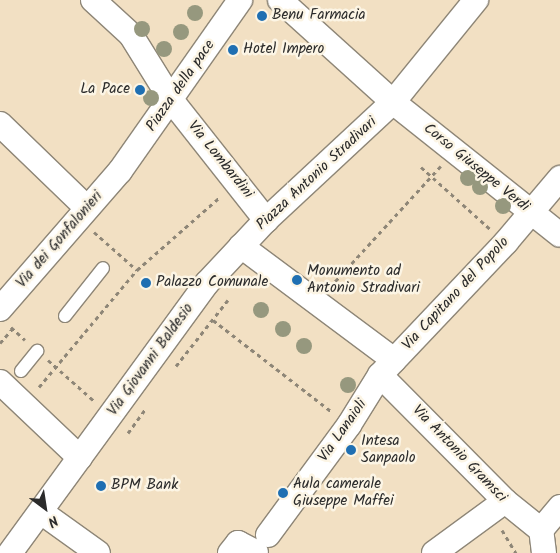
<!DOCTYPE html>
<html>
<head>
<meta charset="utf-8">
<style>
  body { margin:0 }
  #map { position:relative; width:560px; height:553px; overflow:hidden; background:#f2e0c3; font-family:Kalam,sans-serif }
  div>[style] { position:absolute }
  .path>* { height:3px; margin-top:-1.5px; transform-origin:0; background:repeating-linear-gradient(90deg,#8e8677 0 4px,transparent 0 8px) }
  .roads { filter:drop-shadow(1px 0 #8e8677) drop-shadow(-1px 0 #8e8677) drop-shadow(0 1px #8e8677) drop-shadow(0 -1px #8e8677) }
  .lane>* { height:12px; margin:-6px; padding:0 6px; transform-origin:6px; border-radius:6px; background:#fff }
  .street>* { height:24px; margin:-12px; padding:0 12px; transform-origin:12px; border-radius:12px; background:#fff }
  .trees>* { width:16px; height:16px; margin:-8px; border-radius:50%; background:#96987e }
  .dots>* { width:14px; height:14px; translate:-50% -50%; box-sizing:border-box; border:2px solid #fcf5e5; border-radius:50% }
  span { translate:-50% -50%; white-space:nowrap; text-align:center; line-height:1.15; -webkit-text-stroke:5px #fcf5e5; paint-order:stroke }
  .poi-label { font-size:15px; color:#2b2b2b }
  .left { translate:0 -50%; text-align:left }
  .right { translate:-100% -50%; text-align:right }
  .street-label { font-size:15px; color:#2b2b2b }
  .north { position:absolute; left:20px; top:483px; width:50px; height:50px; -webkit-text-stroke:4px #fcf5e5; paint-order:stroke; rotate:149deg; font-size:14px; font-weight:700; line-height:20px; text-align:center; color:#2b2b2b }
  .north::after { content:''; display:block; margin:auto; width:18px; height:22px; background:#2b2b2b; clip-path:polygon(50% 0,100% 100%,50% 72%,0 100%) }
</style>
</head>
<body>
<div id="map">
  <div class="path">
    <i style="left:421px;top:167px;width:93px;rotate:41.9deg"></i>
    <i style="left:94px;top:232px;width:57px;rotate:41.5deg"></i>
    <i style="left:330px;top:287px;width:164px;rotate:-47.5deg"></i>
    <i style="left:213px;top:320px;width:150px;rotate:37.7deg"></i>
    <i style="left:11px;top:327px;width:19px;rotate:43deg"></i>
    <i style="left:0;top:343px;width:20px;rotate:-49deg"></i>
    <i style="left:48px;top:360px;width:62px;rotate:41.7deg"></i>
    <i style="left:176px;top:366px;width:84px;rotate:-51.8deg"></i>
    <i style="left:39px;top:387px;width:153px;rotate:-50.1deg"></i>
    <i style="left:137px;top:270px;width:111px;rotate:-41.3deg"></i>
    <i style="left:128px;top:433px;width:31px;rotate:-54deg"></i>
    <i style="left:502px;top:530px;width:27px;rotate:59deg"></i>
  </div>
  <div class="roads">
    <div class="lane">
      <i style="left:65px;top:316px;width:61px;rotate:-51.6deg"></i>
      <i style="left:21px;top:371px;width:26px;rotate:-51deg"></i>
    </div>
    <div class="street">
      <i style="left:93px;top:0;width:52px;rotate:42.6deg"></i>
      <i style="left:131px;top:35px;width:78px;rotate:58.2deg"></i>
      <i style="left:172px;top:101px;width:152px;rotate:51.7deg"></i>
      <i style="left:280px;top:0;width:152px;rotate:42.1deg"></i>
      <i style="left:393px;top:102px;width:213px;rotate:38.5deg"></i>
      <i style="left:0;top:124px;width:121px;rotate:44deg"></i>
      <i style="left:241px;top:246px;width:191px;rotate:36.7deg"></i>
      <i style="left:0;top:309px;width:183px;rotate:-49deg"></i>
      <i style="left:120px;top:171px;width:209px;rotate:-54.9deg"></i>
      <i style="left:380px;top:375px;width:177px;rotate:45.2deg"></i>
      <i style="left:505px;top:501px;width:46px;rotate:38.9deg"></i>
      <i style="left:0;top:382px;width:110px;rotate:43.5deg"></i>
      <i style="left:41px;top:512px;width:70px;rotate:35.7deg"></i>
      <i style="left:268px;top:535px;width:137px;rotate:-53.6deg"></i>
      <i style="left:349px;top:425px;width:59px;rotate:-58.2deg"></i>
      <i style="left:380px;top:375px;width:183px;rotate:-46.5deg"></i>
      <i style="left:506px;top:242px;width:84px;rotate:-49.8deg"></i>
      <i style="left:10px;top:553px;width:334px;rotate:-53.9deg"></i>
      <i style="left:207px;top:283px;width:86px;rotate:-46.9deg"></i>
      <i style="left:266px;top:220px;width:173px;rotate:-42.9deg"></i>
      <i style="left:393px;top:102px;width:132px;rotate:-50.9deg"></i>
      <i style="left:230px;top:553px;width:13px;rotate:-51deg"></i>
      <i style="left:238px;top:543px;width:20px;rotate:27deg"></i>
      <i style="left:434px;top:553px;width:88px;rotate:-36.2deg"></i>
      <i style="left:544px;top:553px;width:23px;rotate:-97deg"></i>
      <i style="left:541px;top:530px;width:30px;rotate:-50deg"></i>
    </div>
  </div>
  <div class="trees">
    <i style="left:195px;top:13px"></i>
    <i style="left:142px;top:29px"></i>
    <i style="left:181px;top:32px"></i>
    <i style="left:164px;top:49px"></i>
    <i style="left:151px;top:98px"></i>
    <i style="left:468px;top:178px"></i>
    <i style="left:480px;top:187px"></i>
    <i style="left:503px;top:206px"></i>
    <i style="left:261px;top:310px"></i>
    <i style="left:283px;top:329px"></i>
    <i style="left:304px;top:346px"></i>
    <i style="left:348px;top:385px"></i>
  </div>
  <div class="dots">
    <i style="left:262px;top:16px;background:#1f6fb2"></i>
    <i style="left:233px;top:50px;background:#1f6fb2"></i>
    <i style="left:140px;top:90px;background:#1f6fb2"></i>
    <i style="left:297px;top:280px;background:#1f6fb2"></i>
    <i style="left:146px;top:283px;background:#1f6fb2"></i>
    <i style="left:351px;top:450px;background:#1f6fb2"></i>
    <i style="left:101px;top:486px;background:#1f6fb2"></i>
    <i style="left:283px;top:493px;background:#1f6fb2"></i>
  </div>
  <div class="poi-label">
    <span class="left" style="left:272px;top:16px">Benu Farmacia</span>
    <span class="left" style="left:243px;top:50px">Hotel Impero</span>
    <span class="right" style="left:130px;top:90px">La Pace</span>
    <span class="left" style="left:307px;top:280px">Monumento ad<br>Antonio Stradivari</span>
    <span class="left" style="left:156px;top:283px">Palazzo Comunale</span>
    <span class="left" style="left:361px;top:450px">Intesa<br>Sanpaolo</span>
    <span class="left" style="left:293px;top:493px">Aula camerale<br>Giuseppe Maffei</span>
    <span class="left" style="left:111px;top:486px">BPM Bank</span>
  </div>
  <div class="street-label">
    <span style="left:181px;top:86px;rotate:-55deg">Piazza della pace</span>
    <span style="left:220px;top:160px;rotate:51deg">Via Lombardini</span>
    <span style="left:476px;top:168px;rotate:39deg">Corso Giuseppe Verdi</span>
    <span style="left:317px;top:174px;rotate:-43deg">Piazza Antonio Stradivari</span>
    <span style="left:60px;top:240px;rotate:-49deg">Via dei Gonfalonieri</span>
    <span style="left:456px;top:294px;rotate:-47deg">Via Capitano del Popolo</span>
    <span style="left:151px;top:360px;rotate:-54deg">Via Giovanni Baldesio</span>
    <span style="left:343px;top:431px;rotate:-55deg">Via Lanaioli</span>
    <span style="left:459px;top:454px;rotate:46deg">Via Antonio Gramsci</span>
  </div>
  <div class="north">N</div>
</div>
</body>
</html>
